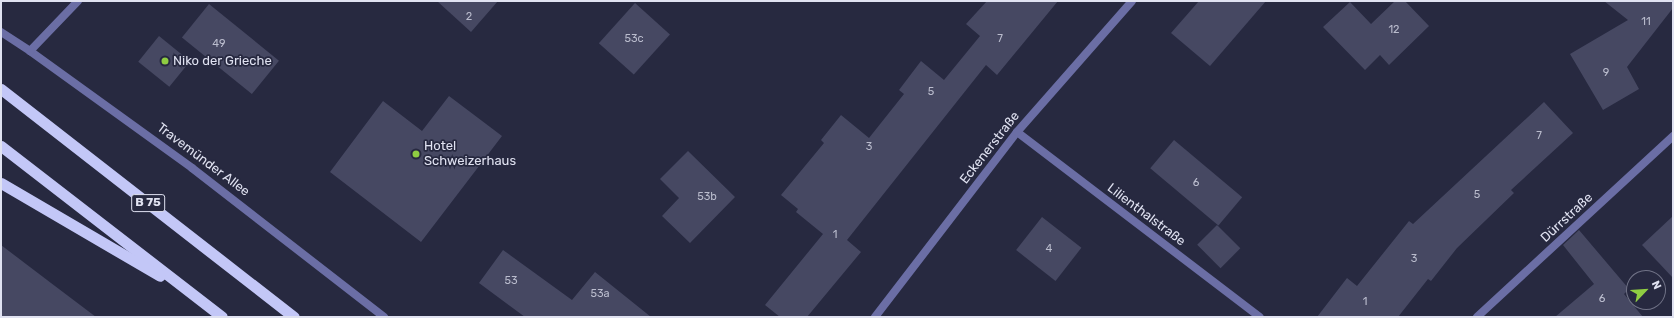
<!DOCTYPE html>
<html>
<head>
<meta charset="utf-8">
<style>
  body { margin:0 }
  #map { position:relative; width:1674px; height:318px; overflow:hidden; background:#272940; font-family:Rubik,sans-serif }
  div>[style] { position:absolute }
  .building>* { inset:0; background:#464862; transform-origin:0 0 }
  .minor>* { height:8px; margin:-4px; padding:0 4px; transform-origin:4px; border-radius:4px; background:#6b6ea5 }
  .tertiary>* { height:8px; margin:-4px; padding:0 4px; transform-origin:4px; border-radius:4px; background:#6b6ea5 }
  .trunk>* { height:11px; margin:-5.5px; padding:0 5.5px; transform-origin:5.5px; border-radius:5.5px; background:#c3c7f7 }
  .dots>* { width:11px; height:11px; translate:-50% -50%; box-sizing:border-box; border:2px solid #272940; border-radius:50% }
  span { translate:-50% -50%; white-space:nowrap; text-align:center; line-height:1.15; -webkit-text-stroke:3.5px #272940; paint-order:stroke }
  .number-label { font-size:11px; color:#babccd }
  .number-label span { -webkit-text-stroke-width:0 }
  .shield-label span { padding:1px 3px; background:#272940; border:1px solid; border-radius:3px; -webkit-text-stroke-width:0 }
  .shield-label { font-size:12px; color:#e0e2f1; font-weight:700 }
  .poi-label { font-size:13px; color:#e0e2f1 }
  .left { translate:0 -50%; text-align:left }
  .street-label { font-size:13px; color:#e0e2f1 }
  .frame { position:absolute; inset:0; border:2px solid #e0e2f1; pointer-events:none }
  .north { position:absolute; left:1626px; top:270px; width:40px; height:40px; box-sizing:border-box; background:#272940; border:1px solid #717387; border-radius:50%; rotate:65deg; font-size:11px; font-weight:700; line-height:16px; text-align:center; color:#e0e2f1 }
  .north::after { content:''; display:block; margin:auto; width:14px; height:18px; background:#8fcd42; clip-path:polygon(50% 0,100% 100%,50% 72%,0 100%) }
</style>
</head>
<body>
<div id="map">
  <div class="building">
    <i style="clip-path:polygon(437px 1px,498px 1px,471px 32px)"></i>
    <i style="clip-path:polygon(987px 1px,1058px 1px,997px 75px,986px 65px,847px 240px,861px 252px,807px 317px,780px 317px,765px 305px,823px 234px,796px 212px,798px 209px,781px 195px,824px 143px,821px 140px,841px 115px,869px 138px,904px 94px,899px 90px,921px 61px,944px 80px,980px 36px,966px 24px)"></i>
    <i style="clip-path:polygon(1199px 1px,1266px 1px,1210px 66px,1171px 33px)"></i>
    <i style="clip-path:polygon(1395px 1px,1405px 1px,1429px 26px,1389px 65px,1380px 55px,1365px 70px,1323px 27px,1350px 2px,1371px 24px)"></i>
    <i style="clip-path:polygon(1604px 1px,1673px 1px,1673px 8px,1627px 67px,1639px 89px,1603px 110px,1570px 54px,1628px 20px)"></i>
    <i style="left:635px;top:3px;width:47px;height:54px;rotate:42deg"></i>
    <i style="left:209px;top:4px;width:90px;height:43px;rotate:39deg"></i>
    <i style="left:159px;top:36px;width:40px;height:33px;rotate:39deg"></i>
    <i style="clip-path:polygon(449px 96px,502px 136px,421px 242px,330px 172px,383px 101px,422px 131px)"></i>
    <i style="clip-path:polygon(1544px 102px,1573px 133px,1511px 190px,1514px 193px,1457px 248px,1431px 281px,1428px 279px,1398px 317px,1317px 317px,1347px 278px,1357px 286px,1409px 221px,1413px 224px)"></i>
    <i style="left:1174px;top:140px;width:89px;height:37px;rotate:40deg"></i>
    <i style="clip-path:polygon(688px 151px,735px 197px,690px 243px,662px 216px,679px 198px,660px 179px)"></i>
    <i style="clip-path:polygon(1673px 216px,1673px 278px,1642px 245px)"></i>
    <i style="left:1042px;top:217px;width:50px;height:42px;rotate:38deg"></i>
    <i style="left:1217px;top:225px;width:33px;height:28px;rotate:45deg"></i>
    <i style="clip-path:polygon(1579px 230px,1629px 289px,1624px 294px,1643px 317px,1555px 317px,1594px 284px,1563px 245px)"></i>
    <i style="clip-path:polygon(1px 245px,51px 283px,96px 317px,1px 317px)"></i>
    <i style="clip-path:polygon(503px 250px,572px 300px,595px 272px,651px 317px,525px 317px,479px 283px)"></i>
  </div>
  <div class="minor">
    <i style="left:30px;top:51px;width:200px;rotate:35.8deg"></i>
    <i style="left:192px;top:168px;width:243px;rotate:37.8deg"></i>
    <i style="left:1017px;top:132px;width:305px;rotate:37.3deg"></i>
    <i style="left:875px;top:317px;width:233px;rotate:-52.5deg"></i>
    <i style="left:1017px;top:132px;width:174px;rotate:-48.7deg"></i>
    <i style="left:1477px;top:317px;width:267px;rotate:-42.7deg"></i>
  </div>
  <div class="tertiary">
    <i style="left:1px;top:32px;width:35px;rotate:33deg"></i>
    <i style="left:30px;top:51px;width:69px;rotate:-46.2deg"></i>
  </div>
  <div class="trunk">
    <i style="left:1px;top:89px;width:371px;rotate:37.9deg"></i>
    <i style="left:1px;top:146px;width:279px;rotate:37.7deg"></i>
    <i style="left:1px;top:183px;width:184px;rotate:30.3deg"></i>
  </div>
  <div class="dots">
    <i style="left:165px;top:61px;background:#8fcd42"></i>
    <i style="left:416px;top:154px;background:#8fcd42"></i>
  </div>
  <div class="number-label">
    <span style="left:469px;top:17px">2</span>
    <span style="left:1646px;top:22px">11</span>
    <span style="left:1394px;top:30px">12</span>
    <span style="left:634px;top:39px">53c</span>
    <span style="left:1000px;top:39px">7</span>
    <span style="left:219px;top:44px">49</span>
    <span style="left:1606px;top:73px">9</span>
    <span style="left:931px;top:92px">5</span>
    <span style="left:1539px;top:136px">7</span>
    <span style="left:869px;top:147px">3</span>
    <span style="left:1196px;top:183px">6</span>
    <span style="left:1477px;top:195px">5</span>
    <span style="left:707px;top:197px">53b</span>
    <span style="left:835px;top:235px">1</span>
    <span style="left:1049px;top:249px">4</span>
    <span style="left:1414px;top:259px">3</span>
    <span style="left:511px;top:281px">53</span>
    <span style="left:600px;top:294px">53a</span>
    <span style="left:1602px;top:299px">6</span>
    <span style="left:1365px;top:302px">1</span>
  </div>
  <div class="shield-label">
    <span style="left:148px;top:203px">B 75</span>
  </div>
  <div class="poi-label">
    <span class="left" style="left:173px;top:61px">Niko der Grieche</span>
    <span class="left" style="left:424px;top:154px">Hotel<br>Schweizerhaus</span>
  </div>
  <div class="street-label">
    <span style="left:990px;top:148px;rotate:-52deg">Eckenerstraße</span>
    <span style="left:203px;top:160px;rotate:37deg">Travemünder Allee</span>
    <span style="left:1146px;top:215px;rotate:37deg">Lilienthalstraße</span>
    <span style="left:1567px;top:218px;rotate:-43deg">Dürrstraße</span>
  </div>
  <div class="frame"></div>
  <div class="north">N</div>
</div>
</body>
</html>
